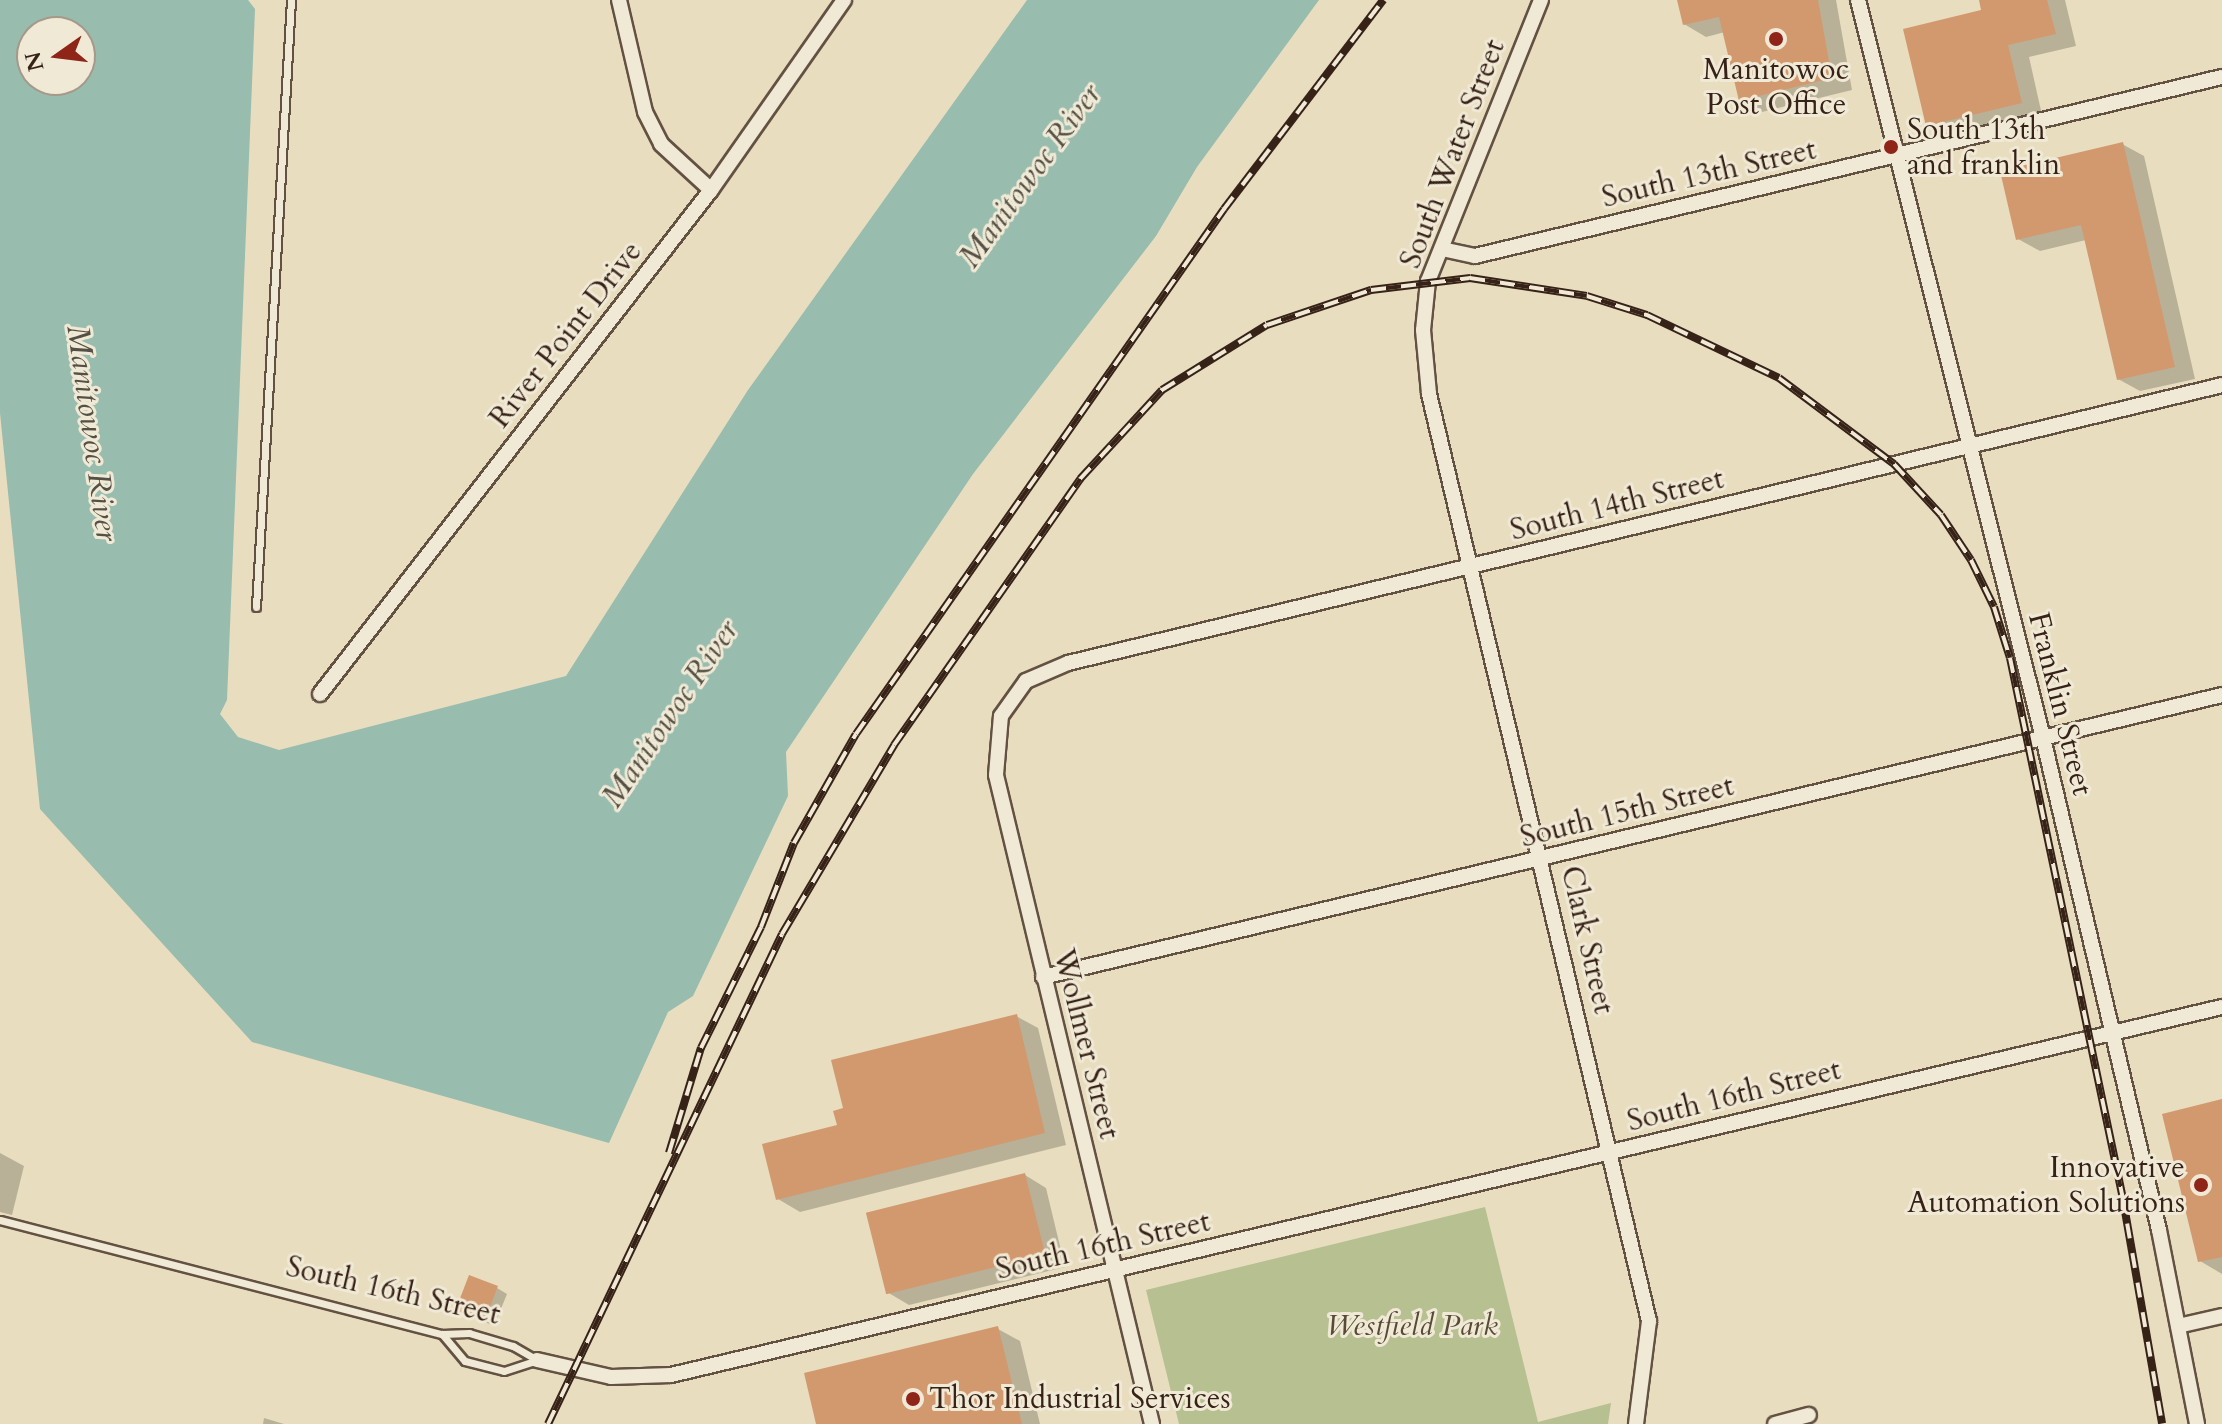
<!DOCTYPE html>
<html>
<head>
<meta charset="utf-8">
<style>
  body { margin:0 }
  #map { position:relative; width:2222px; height:1424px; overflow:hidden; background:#e8ddbf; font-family:Cardo,serif }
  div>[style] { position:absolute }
  .green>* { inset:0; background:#b6c091 }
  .water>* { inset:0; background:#98bcae }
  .shadow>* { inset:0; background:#0003 }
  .building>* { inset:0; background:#d2986e; transform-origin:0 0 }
  .roads { filter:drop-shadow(2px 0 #635142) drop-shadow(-2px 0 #635142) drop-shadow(0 2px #635142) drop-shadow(0 -2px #635142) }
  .service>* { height:7px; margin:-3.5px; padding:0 3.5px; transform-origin:3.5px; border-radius:3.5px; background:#f0e9d5 }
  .minor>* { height:14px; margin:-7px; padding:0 7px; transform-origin:7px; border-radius:7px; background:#f0e9d5 }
  .rail>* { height:8px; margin-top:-4px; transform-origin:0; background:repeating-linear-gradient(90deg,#f0e9d5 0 15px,#372218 0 30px); box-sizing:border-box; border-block:2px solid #372218 }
  .dots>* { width:22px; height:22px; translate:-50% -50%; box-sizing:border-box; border:4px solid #f0e9d5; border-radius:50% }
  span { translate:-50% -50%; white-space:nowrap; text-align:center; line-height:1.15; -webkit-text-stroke:6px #f0e9d5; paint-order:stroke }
  .poi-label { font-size:30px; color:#372218 }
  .left { translate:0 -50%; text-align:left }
  .right { translate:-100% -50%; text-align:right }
  .street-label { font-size:30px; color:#372218 }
  .park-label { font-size:30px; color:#574a36; font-style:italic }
  .water-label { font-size:32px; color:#545045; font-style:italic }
  .north { position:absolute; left:16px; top:16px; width:80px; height:80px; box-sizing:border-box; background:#f0e9d5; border:2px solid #a69989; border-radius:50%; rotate:256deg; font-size:22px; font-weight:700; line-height:32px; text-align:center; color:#372218 }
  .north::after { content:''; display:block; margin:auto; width:28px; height:36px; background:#8f2418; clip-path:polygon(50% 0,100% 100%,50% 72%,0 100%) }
</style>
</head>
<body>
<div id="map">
  <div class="green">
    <i style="clip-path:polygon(1485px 1207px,1538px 1422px,1611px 1403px,1608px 1424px,1179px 1424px,1146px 1290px)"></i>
  </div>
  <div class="water">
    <i style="clip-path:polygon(evenodd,0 0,248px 0,255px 9px,227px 700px,220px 714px,238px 737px,279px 750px,566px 676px,748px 390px,1027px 0,1319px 0,1197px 167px,1156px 236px,973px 474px,786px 752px,788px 796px,693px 996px,668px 1012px,609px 1143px,252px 1042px,40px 809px,0 413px,0 0,32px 32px,80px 32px,80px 80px,32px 80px,32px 32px)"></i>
  </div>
  <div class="shadow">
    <i style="clip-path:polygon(1679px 0,1836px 0,1852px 90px,1762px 112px,1741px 99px,1725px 32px,1706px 37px,1684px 24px)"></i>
    <i style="clip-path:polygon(1981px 0,2065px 0,2076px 46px,2029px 57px,2042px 115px,1950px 137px,1928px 125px,1984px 12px)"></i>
    <i style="clip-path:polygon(2122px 144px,2144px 156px,2195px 379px,2140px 391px,2118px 379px,2086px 240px,2040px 251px,2018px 239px)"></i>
    <i style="clip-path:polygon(1016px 1016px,1038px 1028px,1066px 1145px,800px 1212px,778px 1199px,839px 1127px)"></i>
    <i style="clip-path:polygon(2222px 1101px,2222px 1274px,2200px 1261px)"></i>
    <i style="clip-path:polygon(0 1153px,24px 1166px,12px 1215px,0 1212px)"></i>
    <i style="clip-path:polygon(1025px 1175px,1046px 1188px,1065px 1267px,909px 1305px,887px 1292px)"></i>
    <i style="clip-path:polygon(497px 1288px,507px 1294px,494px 1326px,457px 1310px)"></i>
    <i style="clip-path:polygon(998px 1329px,1020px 1341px,1040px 1424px,819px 1424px)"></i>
    <i style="clip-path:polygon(264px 1418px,284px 1424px,263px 1424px)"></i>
  </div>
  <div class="building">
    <i style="clip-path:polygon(1677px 0,1818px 0,1832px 78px,1739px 101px,1719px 17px,1683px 25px)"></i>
    <i style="clip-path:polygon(1979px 0,2047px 0,2056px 34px,2008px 45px,2022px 103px,1926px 126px,1903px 29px,1981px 10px)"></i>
    <i style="clip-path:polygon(2123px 142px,2175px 367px,2117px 380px,2081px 225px,2016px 240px,2000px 171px)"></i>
    <i style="clip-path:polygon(1017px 1014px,1045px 1133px,776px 1200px,762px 1144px,837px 1125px,833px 1111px,843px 1108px,831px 1060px)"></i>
    <i style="clip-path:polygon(2222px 1099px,2222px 1257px,2198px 1262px,2162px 1114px)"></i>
    <i style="left:1025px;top:1173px;width:84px;height:164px;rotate:76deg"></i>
    <i style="left:469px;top:1275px;width:31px;height:38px;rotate:21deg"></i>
    <i style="clip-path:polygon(998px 1326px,1022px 1424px,816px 1424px,804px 1373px)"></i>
  </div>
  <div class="roads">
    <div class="service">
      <i style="left:256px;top:607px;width:608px;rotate:-86.7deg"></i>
      <i style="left:0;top:1220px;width:456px;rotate:14.5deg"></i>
      <i style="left:442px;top:1334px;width:27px;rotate:-2deg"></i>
      <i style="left:469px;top:1333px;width:46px;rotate:16.5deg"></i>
      <i style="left:513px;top:1346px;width:28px;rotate:30deg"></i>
      <i style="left:442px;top:1334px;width:35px;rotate:50deg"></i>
      <i style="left:465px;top:1361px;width:40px;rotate:14.4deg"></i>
      <i style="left:504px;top:1371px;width:35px;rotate:-18deg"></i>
    </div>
    <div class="minor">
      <i style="left:619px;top:0;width:115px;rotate:76.9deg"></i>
      <i style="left:645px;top:112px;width:36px;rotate:63deg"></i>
      <i style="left:661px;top:144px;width:68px;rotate:42.6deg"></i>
      <i style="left:1541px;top:0;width:303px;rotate:111.9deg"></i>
      <i style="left:1428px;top:281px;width:49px;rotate:95.8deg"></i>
      <i style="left:1423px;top:330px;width:64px;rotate:84.6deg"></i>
      <i style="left:1429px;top:394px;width:953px;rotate:76.65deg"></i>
      <i style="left:1649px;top:1321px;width:104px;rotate:97.2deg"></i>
      <i style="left:1858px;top:0;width:761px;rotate:75.93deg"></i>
      <i style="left:2043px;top:738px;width:505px;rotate:76.73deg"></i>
      <i style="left:2159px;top:1230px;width:198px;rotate:78.9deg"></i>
      <i style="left:1442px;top:249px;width:34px;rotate:12deg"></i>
      <i style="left:1475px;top:256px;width:768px;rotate:-13.48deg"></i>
      <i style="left:320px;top:694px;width:638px;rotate:-52.2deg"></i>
      <i style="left:711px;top:190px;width:232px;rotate:-55deg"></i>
      <i style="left:1043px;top:977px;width:1212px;rotate:-13.45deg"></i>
      <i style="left:2178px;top:1326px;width:45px;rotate:-12.8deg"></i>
      <i style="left:537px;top:1360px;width:76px;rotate:12.9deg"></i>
      <i style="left:611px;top:1377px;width:60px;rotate:-1.9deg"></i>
      <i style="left:671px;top:1375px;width:1594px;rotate:-13.35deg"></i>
      <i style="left:1152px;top:1424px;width:667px;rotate:-103.52deg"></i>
      <i style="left:996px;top:775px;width:59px;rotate:-85.2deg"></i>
      <i style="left:1001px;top:716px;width:43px;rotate:-54.5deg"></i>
      <i style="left:1026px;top:681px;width:46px;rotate:-23.2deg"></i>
      <i style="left:1068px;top:663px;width:1187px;rotate:-13.54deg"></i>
      <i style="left:1775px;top:1424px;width:35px;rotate:-15deg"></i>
    </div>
  </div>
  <div class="rail">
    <i style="left:669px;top:1153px;width:110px;rotate:-73.1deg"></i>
    <i style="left:701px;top:1048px;width:135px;rotate:-63.6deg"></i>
    <i style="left:761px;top:927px;width:90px;rotate:-68.6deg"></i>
    <i style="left:794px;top:843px;width:125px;rotate:-60.4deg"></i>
    <i style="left:856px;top:734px;width:641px;rotate:-54.97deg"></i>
    <i style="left:1224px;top:209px;width:263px;rotate:-52.7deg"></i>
    <i style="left:548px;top:1424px;width:543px;rotate:-64.47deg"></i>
    <i style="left:782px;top:934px;width:220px;rotate:-59.3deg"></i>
    <i style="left:894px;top:745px;width:325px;rotate:-55deg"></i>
    <i style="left:1080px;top:479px;width:121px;rotate:-47.3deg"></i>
    <i style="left:1162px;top:390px;width:123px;rotate:-31.8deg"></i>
    <i style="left:1267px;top:325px;width:110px;rotate:-18.6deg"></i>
    <i style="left:1371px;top:290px;width:100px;rotate:-6.9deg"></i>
    <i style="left:1470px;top:278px;width:118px;rotate:8.7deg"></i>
    <i style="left:1587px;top:296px;width:63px;rotate:17.6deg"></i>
    <i style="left:1647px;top:315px;width:146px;rotate:25.5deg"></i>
    <i style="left:1779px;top:378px;width:144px;rotate:36.8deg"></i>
    <i style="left:1894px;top:464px;width:69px;rotate:47.3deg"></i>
    <i style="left:1941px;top:515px;width:54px;rotate:56.3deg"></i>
    <i style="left:1971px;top:560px;width:52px;rotate:63.9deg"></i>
    <i style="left:1994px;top:607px;width:53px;rotate:72.6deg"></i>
    <i style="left:2010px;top:658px;width:548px;rotate:78.2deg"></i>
    <i style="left:2122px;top:1194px;width:233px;rotate:80.1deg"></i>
  </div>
  <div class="dots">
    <i style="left:1776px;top:39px;background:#8f2418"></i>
    <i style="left:1891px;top:147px;background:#8f2418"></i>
    <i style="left:2201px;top:1185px;background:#8f2418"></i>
    <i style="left:913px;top:1399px;background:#8f2418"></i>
  </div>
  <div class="poi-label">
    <span style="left:1776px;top:87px">Manitowoc<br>Post Office</span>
    <span class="left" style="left:1907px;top:147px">South 13th<br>and franklin</span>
    <span class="right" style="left:2185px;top:1185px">Innovative<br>Automation Solutions</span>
    <span class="left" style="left:929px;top:1399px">Thor Industrial Services</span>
  </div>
  <div class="street-label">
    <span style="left:1453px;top:154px;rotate:-69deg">South Water Street</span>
    <span style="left:1709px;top:174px;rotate:-13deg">South 13th Street</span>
    <span style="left:566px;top:335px;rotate:-52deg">River Point Drive</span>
    <span style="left:1617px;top:505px;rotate:-14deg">South 14th Street</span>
    <span style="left:2060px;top:704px;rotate:76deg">Franklin Street</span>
    <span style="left:1627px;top:812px;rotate:-14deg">South 15th Street</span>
    <span style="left:1587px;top:940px;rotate:77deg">Clark Street</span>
    <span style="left:1086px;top:1044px;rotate:76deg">Wollmer Street</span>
    <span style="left:1734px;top:1096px;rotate:-14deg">South 16th Street</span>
    <span style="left:1103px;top:1246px;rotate:-13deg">South 16th Street</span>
    <span style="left:393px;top:1291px;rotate:13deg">South 16th Street</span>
  </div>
  <div class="park-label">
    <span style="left:1412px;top:1326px">Westfield Park</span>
  </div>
  <div class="water-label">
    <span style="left:1030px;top:176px;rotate:-54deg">Manitowoc River</span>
    <span style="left:92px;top:433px;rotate:82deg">Manitowoc River</span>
    <span style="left:670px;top:714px;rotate:-56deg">Manitowoc River</span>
  </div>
  <div class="north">N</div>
</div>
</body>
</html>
